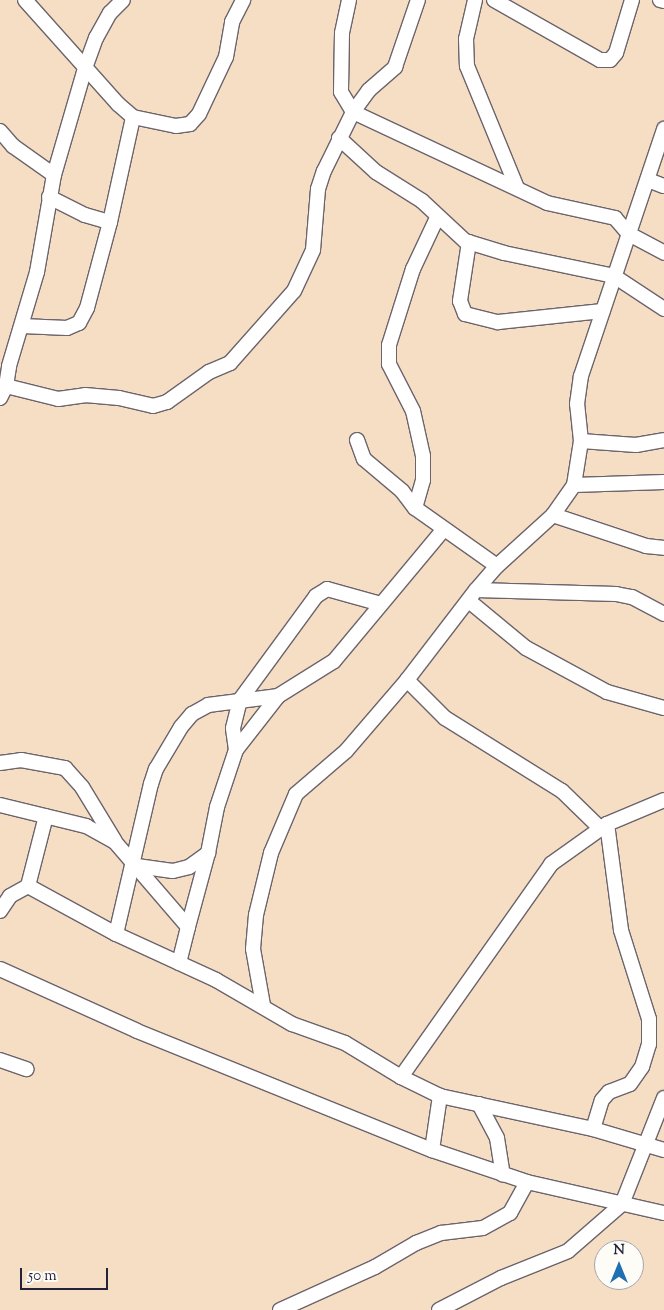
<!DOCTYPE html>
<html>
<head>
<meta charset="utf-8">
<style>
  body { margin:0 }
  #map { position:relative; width:664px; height:1310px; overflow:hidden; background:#f5dec4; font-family:"Sorts Mill Goudy",serif }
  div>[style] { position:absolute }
  .roads { filter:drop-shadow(1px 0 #6c646b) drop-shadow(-1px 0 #6c646b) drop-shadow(0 1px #6c646b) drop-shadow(0 -1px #6c646b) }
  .street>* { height:14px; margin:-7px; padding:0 7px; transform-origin:7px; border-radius:7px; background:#fff }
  span { translate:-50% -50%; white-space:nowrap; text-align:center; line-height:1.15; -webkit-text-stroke:4px #fdfcf7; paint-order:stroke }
  .north { position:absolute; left:594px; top:1240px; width:50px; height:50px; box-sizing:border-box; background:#fdfcf7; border:1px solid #a5a5ac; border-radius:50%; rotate:0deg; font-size:14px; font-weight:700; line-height:20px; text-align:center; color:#22223b }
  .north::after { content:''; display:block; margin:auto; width:18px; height:22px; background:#1f6fb2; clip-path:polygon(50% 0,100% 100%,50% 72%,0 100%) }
  .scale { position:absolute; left:20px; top:1268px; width:88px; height:22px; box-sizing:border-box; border:2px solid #22223b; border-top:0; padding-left:6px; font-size:15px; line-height:18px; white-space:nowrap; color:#22223b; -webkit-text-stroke:4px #fdfcf7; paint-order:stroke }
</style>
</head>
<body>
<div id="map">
  <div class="roads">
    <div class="street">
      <i style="left:25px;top:0;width:140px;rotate:48.2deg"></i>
      <i style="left:118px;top:104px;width:20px;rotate:41deg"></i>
      <i style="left:133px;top:117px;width:44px;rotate:11.8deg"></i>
      <i style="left:176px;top:126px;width:14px;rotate:-8deg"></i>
      <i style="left:190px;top:124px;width:13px;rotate:-48deg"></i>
      <i style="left:199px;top:114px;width:63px;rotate:-64.7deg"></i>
      <i style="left:226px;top:57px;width:36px;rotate:-80deg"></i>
      <i style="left:232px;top:22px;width:25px;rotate:-63deg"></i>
      <i style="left:349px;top:0;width:34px;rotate:102deg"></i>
      <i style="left:342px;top:33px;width:59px;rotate:91deg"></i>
      <i style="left:341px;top:92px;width:23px;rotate:59deg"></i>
      <i style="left:353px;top:112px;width:214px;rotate:25.1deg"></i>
      <i style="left:547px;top:203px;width:70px;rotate:12.4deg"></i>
      <i style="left:615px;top:218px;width:21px;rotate:49deg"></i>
      <i style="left:629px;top:234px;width:40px;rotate:28deg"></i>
      <i style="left:475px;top:0;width:40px;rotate:103deg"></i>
      <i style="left:466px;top:39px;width:27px;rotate:88deg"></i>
      <i style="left:467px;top:66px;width:132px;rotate:67.7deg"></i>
      <i style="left:494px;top:0;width:122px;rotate:29.5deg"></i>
      <i style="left:600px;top:60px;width:10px"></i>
      <i style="left:610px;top:60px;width:9px;rotate:-49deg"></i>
      <i style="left:616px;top:53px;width:55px;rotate:-73.2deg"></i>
      <i style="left:660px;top:0;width:4px;rotate:14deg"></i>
      <i style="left:0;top:131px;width:20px;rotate:49deg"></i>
      <i style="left:13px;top:146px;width:50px;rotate:35.3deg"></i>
      <i style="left:339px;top:138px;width:50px;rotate:42.6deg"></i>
      <i style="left:376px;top:172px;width:54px;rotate:32.2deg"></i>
      <i style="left:422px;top:201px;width:59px;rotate:42.9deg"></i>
      <i style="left:465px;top:241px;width:41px;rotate:17.1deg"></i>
      <i style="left:504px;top:253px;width:112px;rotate:11.8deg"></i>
      <i style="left:614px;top:276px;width:60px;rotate:33.4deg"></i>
      <i style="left:648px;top:180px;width:17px;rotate:21deg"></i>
      <i style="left:49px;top:197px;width:40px;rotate:26.6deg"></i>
      <i style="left:85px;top:215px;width:26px;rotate:16deg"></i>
      <i style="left:110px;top:222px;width:107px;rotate:-77.6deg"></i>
      <i style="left:469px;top:242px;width:60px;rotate:98.7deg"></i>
      <i style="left:460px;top:301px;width:14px;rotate:69deg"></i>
      <i style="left:465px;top:314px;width:34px;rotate:14deg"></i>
      <i style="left:498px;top:322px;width:105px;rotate:-6deg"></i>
      <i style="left:22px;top:326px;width:45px;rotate:2.5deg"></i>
      <i style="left:67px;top:328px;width:13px;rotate:-23deg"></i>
      <i style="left:79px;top:323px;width:17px;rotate:-62deg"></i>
      <i style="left:87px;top:308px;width:89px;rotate:-75deg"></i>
      <i style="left:6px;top:386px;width:54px;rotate:14deg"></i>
      <i style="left:58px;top:399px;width:27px;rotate:-8deg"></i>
      <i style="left:85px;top:395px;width:34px;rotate:5deg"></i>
      <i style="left:119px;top:398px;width:35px;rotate:13deg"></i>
      <i style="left:153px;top:406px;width:15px;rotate:-16deg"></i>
      <i style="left:167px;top:402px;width:52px;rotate:-35.5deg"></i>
      <i style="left:209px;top:372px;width:23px;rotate:-23deg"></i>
      <i style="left:230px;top:363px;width:96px;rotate:-48.4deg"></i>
      <i style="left:294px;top:291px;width:45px;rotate:-65.1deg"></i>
      <i style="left:313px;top:250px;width:61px;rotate:-85.3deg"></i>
      <i style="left:318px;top:189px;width:19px;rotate:-72deg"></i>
      <i style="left:324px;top:171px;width:66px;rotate:-63.8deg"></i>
      <i style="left:353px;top:112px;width:27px;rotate:-54deg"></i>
      <i style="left:369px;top:90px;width:35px;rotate:-41deg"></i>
      <i style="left:395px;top:67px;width:71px;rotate:-71.1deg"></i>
      <i style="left:0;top:398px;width:13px;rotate:-63deg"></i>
      <i style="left:6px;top:386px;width:20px;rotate:-81deg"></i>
      <i style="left:9px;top:366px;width:98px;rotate:-73.4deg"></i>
      <i style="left:37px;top:272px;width:98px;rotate:-80.1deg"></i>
      <i style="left:54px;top:175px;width:111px;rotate:-73.8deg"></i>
      <i style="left:85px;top:68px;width:32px;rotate:-70deg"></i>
      <i style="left:96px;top:38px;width:29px;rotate:-61deg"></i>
      <i style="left:110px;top:13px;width:18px;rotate:-45deg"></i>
      <i style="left:357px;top:440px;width:20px;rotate:70deg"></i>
      <i style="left:364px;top:459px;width:50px;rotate:40.1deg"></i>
      <i style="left:402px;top:491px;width:21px;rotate:53deg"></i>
      <i style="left:415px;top:508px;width:100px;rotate:35.3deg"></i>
      <i style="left:581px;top:441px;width:55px;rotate:4.2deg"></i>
      <i style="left:636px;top:445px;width:28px;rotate:-10deg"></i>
      <i style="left:574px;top:485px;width:90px;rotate:-1.9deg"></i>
      <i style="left:415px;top:508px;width:29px;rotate:-74deg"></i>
      <i style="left:423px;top:480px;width:24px;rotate:-90deg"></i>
      <i style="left:423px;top:456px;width:46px;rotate:-102.5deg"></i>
      <i style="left:413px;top:411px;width:53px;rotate:-117.1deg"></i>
      <i style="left:389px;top:364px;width:19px;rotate:-90deg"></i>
      <i style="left:389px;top:345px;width:80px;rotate:-72.5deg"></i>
      <i style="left:413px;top:269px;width:56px;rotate:-64.8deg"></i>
      <i style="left:553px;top:515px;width:98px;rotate:18.4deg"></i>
      <i style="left:646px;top:546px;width:18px;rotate:6deg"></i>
      <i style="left:476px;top:590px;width:140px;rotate:1.6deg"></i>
      <i style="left:616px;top:594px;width:16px;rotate:11deg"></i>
      <i style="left:632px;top:597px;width:36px;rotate:28deg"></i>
      <i style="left:469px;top:601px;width:74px;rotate:39.5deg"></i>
      <i style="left:526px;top:648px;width:92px;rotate:28.5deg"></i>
      <i style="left:607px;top:692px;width:59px;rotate:15.7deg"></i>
      <i style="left:407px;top:680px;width:54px;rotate:45deg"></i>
      <i style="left:445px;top:718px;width:138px;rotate:32deg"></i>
      <i style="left:562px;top:791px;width:53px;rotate:44.2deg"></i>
      <i style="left:236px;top:750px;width:22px;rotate:-98deg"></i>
      <i style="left:233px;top:728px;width:29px;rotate:-76deg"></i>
      <i style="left:240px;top:700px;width:129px;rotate:-53.8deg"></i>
      <i style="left:316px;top:596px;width:13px;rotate:-32deg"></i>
      <i style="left:327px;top:589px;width:56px;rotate:15.5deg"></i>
      <i style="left:0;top:763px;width:21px;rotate:-8deg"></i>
      <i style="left:21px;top:760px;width:45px;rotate:10.3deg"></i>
      <i style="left:65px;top:768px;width:25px;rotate:48deg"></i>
      <i style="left:82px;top:787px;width:63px;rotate:58.6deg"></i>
      <i style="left:0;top:805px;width:89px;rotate:13.7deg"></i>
      <i style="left:86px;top:826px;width:33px;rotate:29deg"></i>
      <i style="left:115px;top:842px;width:112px;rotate:49.3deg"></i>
      <i style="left:188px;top:927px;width:37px;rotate:104deg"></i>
      <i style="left:137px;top:866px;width:36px;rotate:8deg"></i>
      <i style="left:173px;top:871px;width:16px;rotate:-14deg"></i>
      <i style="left:189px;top:867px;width:24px;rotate:-36deg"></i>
      <i style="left:28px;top:886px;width:100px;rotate:28.6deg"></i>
      <i style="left:116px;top:934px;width:110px;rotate:24.7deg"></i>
      <i style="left:216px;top:980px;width:88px;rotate:30.1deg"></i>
      <i style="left:292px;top:1024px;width:56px;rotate:19.7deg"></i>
      <i style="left:345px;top:1043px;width:66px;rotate:31.3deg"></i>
      <i style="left:401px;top:1077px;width:43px;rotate:26deg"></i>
      <i style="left:440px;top:1096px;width:157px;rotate:12.2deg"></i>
      <i style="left:593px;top:1129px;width:74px;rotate:16.5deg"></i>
      <i style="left:0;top:911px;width:18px;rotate:-56deg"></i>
      <i style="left:10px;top:896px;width:21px;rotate:-29deg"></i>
      <i style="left:28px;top:886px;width:72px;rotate:-75.6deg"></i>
      <i style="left:188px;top:927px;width:77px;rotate:-74.9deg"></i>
      <i style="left:208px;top:853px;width:47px;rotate:-78.9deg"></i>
      <i style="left:217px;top:807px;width:60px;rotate:-71.6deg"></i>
      <i style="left:236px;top:750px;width:68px;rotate:-52.1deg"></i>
      <i style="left:278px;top:696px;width:66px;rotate:-32deg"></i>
      <i style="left:334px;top:661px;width:170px;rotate:-50.2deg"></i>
      <i style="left:116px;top:934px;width:154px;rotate:-76.9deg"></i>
      <i style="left:151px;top:784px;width:16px;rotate:-72deg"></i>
      <i style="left:156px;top:769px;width:49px;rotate:-59.2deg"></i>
      <i style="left:181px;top:727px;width:17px;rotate:-50deg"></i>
      <i style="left:192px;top:714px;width:18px;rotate:-29deg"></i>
      <i style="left:208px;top:705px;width:71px;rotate:-7.3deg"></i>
      <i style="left:0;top:969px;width:150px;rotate:24.3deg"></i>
      <i style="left:137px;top:1031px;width:318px;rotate:22deg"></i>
      <i style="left:432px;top:1150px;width:100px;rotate:18.6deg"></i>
      <i style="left:527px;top:1182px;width:140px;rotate:12.8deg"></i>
      <i style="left:263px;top:1005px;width:57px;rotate:-100.1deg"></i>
      <i style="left:253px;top:949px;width:34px;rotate:-85deg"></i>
      <i style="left:256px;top:915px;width:64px;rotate:-76.4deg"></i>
      <i style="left:271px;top:853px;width:64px;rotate:-67deg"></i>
      <i style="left:296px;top:794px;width:66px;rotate:-40.7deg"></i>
      <i style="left:346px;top:751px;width:94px;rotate:-49.3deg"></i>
      <i style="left:407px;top:680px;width:113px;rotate:-52.5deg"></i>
      <i style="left:476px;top:590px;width:32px;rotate:-49deg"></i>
      <i style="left:497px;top:566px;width:76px;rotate:-42.3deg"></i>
      <i style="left:553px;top:515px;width:37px;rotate:-55deg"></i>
      <i style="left:574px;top:485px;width:45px;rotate:-81deg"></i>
      <i style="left:581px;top:441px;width:37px;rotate:-96deg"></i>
      <i style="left:577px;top:404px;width:28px;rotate:-82deg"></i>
      <i style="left:581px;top:376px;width:261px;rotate:-71.4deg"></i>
      <i style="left:0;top:1060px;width:28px;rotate:19deg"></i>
      <i style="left:401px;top:1077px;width:261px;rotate:-54.8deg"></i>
      <i style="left:551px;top:864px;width:69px;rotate:-35.5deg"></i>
      <i style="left:607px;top:824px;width:62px;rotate:-22.8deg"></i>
      <i style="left:479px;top:1104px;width:38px;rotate:62deg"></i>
      <i style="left:497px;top:1138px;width:37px;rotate:81deg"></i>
      <i style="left:593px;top:1129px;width:30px;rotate:-73deg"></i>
      <i style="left:602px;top:1100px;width:11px;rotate:-49deg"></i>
      <i style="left:609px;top:1092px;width:22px;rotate:-21deg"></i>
      <i style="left:630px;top:1084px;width:21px;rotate:-55deg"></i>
      <i style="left:642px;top:1067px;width:24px;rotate:-73deg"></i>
      <i style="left:649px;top:1044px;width:25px;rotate:-90deg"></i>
      <i style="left:649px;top:1019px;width:93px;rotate:-107.5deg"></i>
      <i style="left:621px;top:930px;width:107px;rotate:-97.5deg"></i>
      <i style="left:432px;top:1150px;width:55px;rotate:-81.6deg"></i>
      <i style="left:280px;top:1310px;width:104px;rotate:-24.4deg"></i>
      <i style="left:375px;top:1267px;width:48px;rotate:-30.3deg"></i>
      <i style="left:416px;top:1243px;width:27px;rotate:-22deg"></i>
      <i style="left:441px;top:1233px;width:42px;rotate:-6.8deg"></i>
      <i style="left:483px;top:1228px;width:31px;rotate:-29deg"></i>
      <i style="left:510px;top:1213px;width:35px;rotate:-61deg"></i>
      <i style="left:439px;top:1310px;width:70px;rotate:-27.3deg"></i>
      <i style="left:501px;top:1278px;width:72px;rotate:-21.9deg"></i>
      <i style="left:568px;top:1251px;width:72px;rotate:-41deg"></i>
      <i style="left:622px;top:1204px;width:114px;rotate:-68.4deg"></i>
    </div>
  </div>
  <div class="north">N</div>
  <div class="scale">50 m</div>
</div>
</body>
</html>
